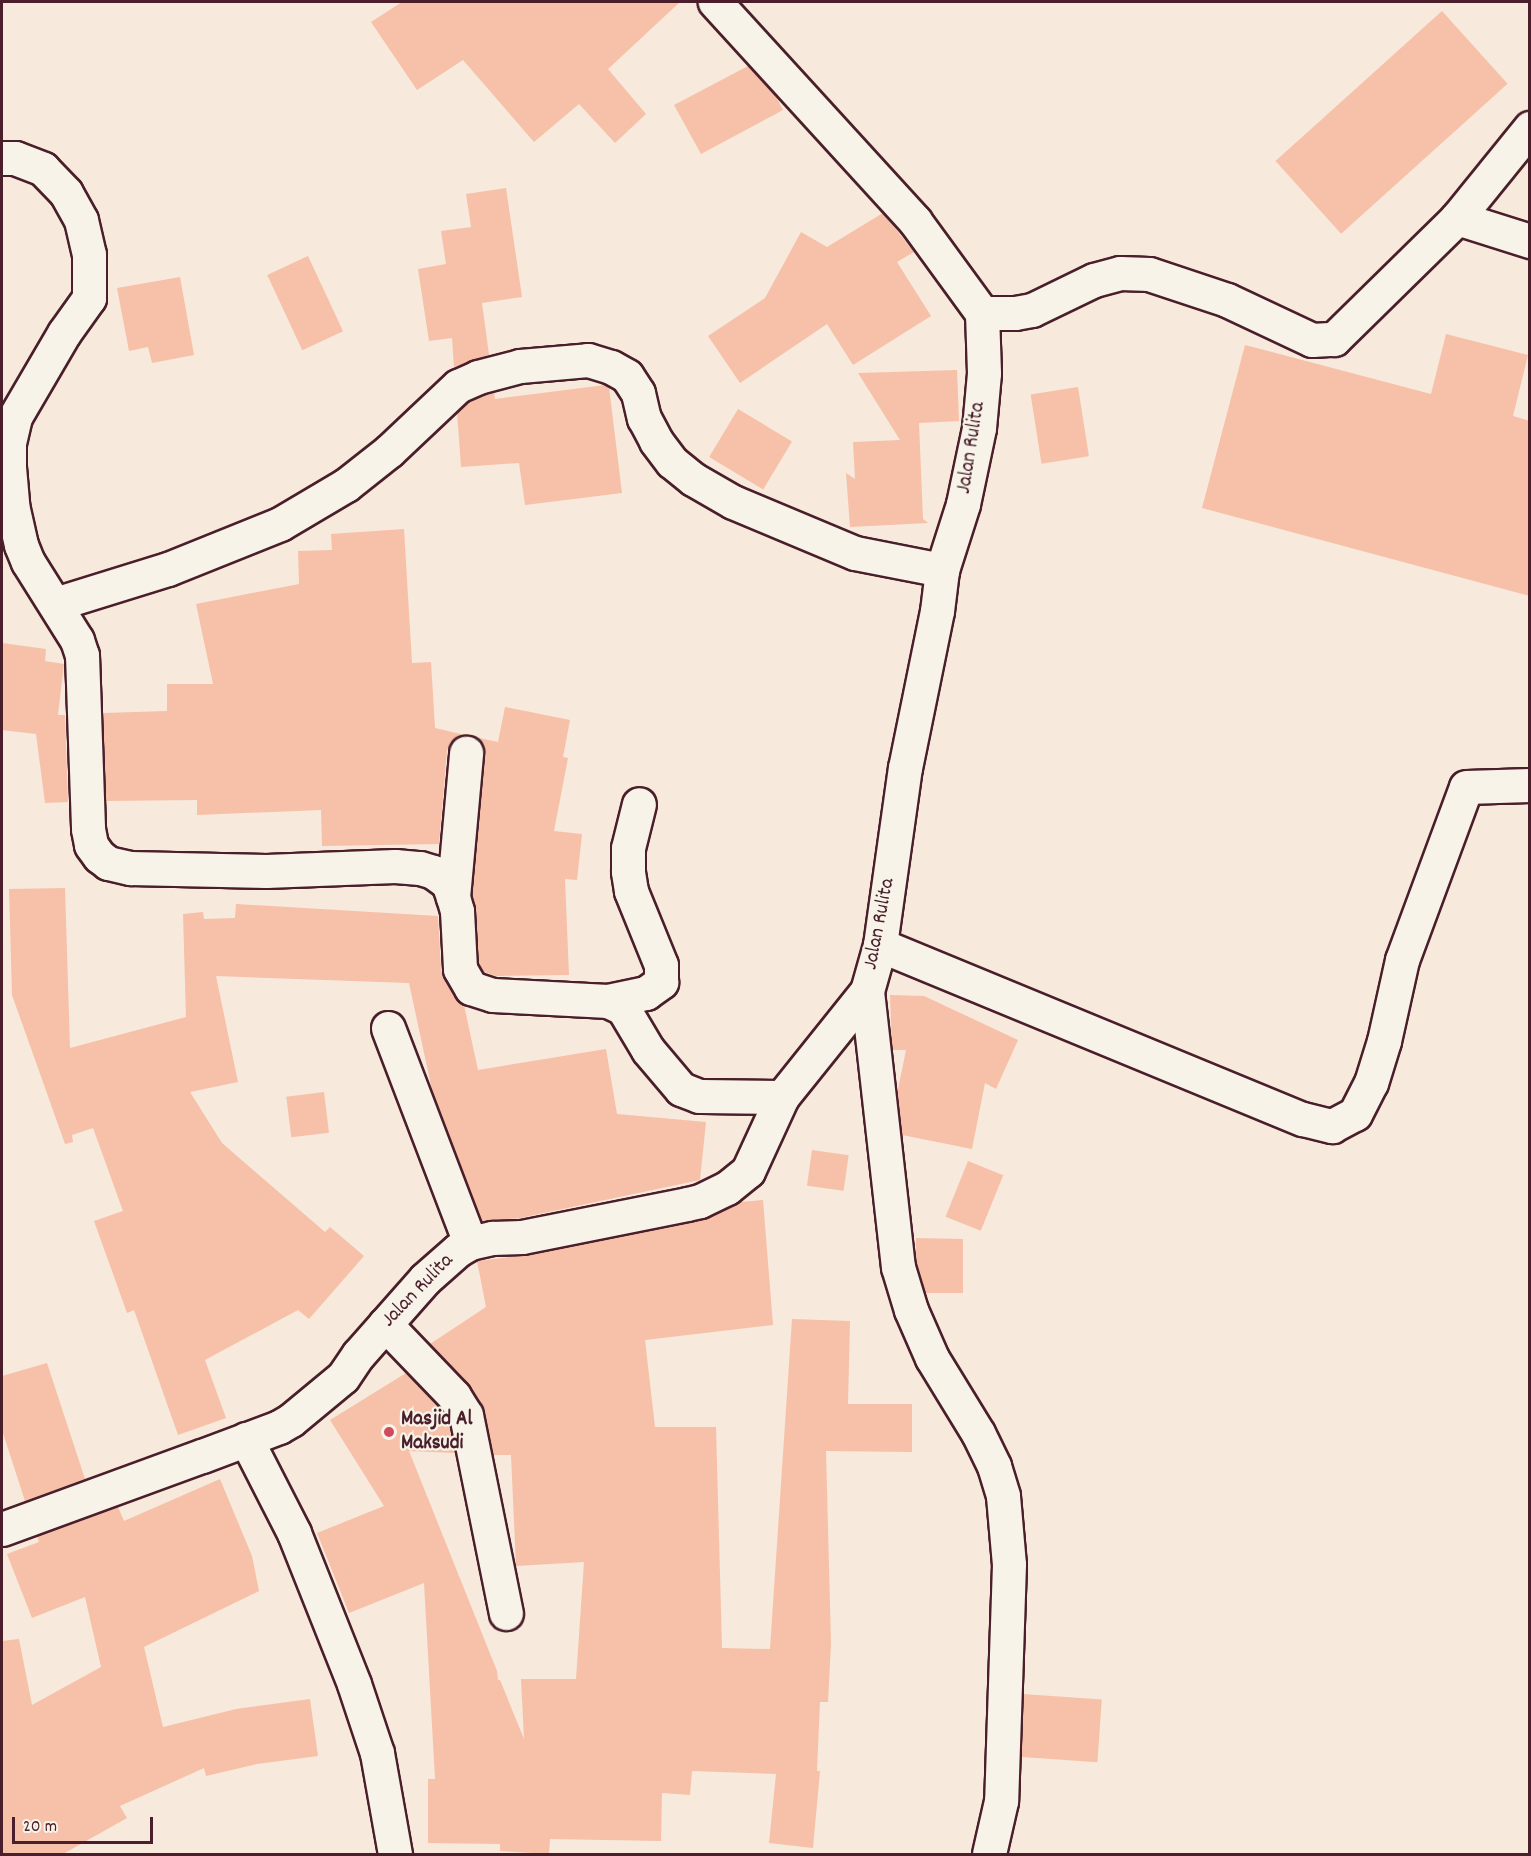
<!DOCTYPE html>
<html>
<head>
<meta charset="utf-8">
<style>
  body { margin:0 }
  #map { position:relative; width:1531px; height:1856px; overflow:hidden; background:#f7e9db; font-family:Dekko,sans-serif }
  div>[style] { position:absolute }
  .building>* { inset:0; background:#f6c1a8; transform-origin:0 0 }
  .roads { filter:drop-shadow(2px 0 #4a1f2b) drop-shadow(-2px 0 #4a1f2b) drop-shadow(0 2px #4a1f2b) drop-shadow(0 -2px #4a1f2b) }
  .minor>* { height:33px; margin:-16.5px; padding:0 16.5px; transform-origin:16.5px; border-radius:16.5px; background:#f7f3e8 }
  .dots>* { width:16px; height:16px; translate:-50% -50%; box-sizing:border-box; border:3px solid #f7f3e8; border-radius:50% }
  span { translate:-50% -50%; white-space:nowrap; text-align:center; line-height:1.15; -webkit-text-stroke:4.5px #f7f3e8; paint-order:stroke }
  .street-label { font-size:21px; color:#4a1f2b }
  .poi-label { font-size:21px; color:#4a1f2b; font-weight:700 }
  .left { translate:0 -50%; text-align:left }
  .frame { position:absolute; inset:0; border:3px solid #4a1f2b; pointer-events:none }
  .scale { position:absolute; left:12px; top:1817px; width:141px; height:27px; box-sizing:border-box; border:3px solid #4a1f2b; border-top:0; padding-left:8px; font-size:18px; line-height:21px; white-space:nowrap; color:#4a1f2b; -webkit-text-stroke:4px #f7f3e8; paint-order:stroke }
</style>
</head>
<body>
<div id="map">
  <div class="building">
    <i style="clip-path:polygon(402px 2px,680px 2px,608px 69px,646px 114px,615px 143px,579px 104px,534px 142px,463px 60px,417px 90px,371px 22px)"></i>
    <i style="left:1442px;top:11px;width:98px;height:224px;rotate:48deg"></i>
    <i style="clip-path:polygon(748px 66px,775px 95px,783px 110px,701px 154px,674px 105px)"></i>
    <i style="clip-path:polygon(506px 188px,522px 297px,482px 303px,489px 355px,454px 367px,452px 338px,429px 341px,418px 269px,446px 264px,441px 231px,471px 227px,466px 194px)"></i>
    <i style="clip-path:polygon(883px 213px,914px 252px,897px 262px,931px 316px,853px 365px,827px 324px,740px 383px,708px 336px,765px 298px,801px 232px,827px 247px)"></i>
    <i style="left:308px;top:256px;width:83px;height:45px;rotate:65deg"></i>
    <i style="clip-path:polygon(180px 277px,194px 355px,152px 363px,148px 347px,129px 351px,117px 288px)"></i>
    <i style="clip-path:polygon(1446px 334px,1528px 355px,1513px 416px,1530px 421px,1530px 596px,1202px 508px,1245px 345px,1431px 394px)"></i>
    <i style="clip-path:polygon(957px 370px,959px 421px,919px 423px,923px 519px,928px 523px,850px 527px,846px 473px,855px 479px,853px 442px,900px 440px,858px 373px)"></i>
    <i style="clip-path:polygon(605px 385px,609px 387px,622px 493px,525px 505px,519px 463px,461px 467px,457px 412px,469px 402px,494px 392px,495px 399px)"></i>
    <i style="left:1078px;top:387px;width:70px;height:48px;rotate:81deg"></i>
    <i style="left:738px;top:409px;width:63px;height:56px;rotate:31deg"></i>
    <i style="clip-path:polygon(404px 529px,412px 663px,431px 662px,435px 728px,465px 735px,451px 742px,447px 751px,439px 844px,322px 846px,321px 810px,197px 815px,197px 800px,106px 801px,103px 713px,167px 711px,167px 684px,213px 684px,196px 604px,299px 584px,298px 551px,332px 550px,331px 534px)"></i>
    <i style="clip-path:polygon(2px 643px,46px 649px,45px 661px,64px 664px,58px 715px,65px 715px,68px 802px,45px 803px,36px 734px,2px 730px)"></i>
    <i style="clip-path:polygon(505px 707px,570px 720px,563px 757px,568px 758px,554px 831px,582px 834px,577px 880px,565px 879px,569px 975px,496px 976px,484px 972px,478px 964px,476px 910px,472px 895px,485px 755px,483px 745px,474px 737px,498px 742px)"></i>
    <i style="clip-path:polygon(65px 888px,70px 1048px,186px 1017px,183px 914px,203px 912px,204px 919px,235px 918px,236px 904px,438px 916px,441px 970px,455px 997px,464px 1005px,478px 1070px,606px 1049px,617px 1114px,706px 1122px,700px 1180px,520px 1218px,482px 1221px,432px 1090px,409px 983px,216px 976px,238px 1082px,190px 1092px,222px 1143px,325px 1232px,330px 1227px,364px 1256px,309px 1319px,298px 1310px,205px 1360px,226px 1418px,178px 1435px,134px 1310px,127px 1313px,94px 1221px,123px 1211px,93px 1128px,72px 1135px,73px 1142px,65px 1144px,12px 995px,9px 889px)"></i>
    <i style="clip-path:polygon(890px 995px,924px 996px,1018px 1040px,996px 1089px,985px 1083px,972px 1149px,902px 1135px,897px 1094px,906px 1050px,892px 1050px)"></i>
    <i style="left:324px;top:1092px;width:41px;height:38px;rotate:83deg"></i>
    <i style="left:812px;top:1150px;width:37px;height:36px;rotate:8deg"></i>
    <i style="left:968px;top:1161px;width:38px;height:60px;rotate:22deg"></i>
    <i style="clip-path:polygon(763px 1200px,773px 1325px,645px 1340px,655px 1427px,716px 1427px,722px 1648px,770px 1649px,792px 1319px,850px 1321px,848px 1404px,912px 1404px,912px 1452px,826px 1451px,831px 1643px,828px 1702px,820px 1702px,817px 1771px,820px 1771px,813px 1848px,769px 1843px,776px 1774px,692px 1771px,690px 1795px,662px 1793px,661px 1841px,550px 1839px,549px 1854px,500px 1851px,500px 1844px,428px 1843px,428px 1779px,435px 1779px,424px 1583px,349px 1613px,317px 1533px,384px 1506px,330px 1420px,406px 1373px,439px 1408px,448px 1422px,455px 1453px,409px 1451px,497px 1671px,498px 1680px,500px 1680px,524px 1739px,521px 1679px,576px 1679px,584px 1562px,516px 1566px,511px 1455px,493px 1455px,482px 1405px,468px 1383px,430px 1344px,486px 1307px,477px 1261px,526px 1255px,691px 1222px,708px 1218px,740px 1202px)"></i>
    <i style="clip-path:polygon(916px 1238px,963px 1239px,963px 1293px,925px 1293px,916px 1263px)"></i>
    <i style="clip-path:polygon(47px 1363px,85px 1479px,25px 1501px,2px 1430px,2px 1376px)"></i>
    <i style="clip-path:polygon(220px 1479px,252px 1556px,259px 1591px,144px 1647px,163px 1727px,236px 1709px,310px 1699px,318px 1756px,257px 1764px,206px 1776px,204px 1768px,120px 1806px,127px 1818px,63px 1854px,2px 1854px,2px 1641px,19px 1639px,32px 1705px,101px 1667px,85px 1597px,32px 1618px,7px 1554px,39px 1542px,37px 1536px,118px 1507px,124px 1521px)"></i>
    <i style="left:1023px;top:1694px;width:79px;height:63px;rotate:4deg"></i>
  </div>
  <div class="roads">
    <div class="minor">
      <i style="left:2px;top:158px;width:13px"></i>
      <i style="left:15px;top:158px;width:30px;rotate:21deg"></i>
      <i style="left:43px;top:169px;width:33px;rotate:46deg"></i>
      <i style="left:66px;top:193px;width:31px;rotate:61deg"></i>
      <i style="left:81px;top:220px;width:35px;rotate:77deg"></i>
      <i style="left:89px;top:254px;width:44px;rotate:90deg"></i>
      <i style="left:89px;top:298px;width:43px;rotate:125.5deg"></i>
      <i style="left:64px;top:333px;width:97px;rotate:120.3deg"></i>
      <i style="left:15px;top:417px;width:26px;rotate:103deg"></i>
      <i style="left:9px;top:442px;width:25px;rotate:90deg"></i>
      <i style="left:9px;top:467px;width:38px;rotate:85deg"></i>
      <i style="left:12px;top:505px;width:41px;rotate:77.3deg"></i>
      <i style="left:21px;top:545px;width:18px;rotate:68deg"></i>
      <i style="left:28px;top:562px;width:92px;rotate:57.9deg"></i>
      <i style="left:77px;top:640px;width:16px;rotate:72deg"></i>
      <i style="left:82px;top:655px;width:174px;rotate:88deg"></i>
      <i style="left:88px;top:829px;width:16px;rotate:79deg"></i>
      <i style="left:91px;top:845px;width:14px;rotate:54deg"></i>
      <i style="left:99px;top:856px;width:11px;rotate:38deg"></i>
      <i style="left:108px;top:863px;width:23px;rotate:13deg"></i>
      <i style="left:130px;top:868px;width:136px;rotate:1.3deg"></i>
      <i style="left:266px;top:871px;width:129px;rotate:-2.2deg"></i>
      <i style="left:395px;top:866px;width:25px;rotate:5deg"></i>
      <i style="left:420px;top:868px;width:14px;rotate:17deg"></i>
      <i style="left:433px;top:872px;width:19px;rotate:36deg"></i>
      <i style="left:448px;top:883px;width:15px;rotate:70deg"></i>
      <i style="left:453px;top:897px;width:15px;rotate:74deg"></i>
      <i style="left:457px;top:911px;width:58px;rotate:87deg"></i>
      <i style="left:460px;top:969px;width:22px;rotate:60deg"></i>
      <i style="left:471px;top:988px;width:23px;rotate:18deg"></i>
      <i style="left:493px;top:995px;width:115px;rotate:3deg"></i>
      <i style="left:608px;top:1001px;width:17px;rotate:25deg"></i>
      <i style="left:623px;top:1008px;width:49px;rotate:59.2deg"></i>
      <i style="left:648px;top:1050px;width:51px;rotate:49.8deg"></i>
      <i style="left:681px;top:1089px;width:19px;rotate:21deg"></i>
      <i style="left:699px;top:1096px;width:83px;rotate:0.7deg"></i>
      <i style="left:1457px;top:218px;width:77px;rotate:17.5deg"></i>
      <i style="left:982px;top:313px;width:33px"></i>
      <i style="left:1015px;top:313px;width:17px;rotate:-10deg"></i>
      <i style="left:1032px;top:310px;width:69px;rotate:-25.8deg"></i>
      <i style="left:1094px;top:280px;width:27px;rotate:-15deg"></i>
      <i style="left:1120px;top:273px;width:29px;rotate:2deg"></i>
      <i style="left:1149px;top:274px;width:82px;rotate:18.4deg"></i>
      <i style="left:1227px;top:300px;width:94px;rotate:25.2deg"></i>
      <i style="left:1312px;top:340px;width:22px;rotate:-3deg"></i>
      <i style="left:1334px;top:339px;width:173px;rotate:-44.5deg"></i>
      <i style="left:1457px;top:218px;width:116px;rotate:-51deg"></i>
      <i style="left:55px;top:604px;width:118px;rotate:-17.2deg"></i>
      <i style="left:168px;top:569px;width:121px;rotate:-21.9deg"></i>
      <i style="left:280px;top:524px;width:77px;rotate:-30.6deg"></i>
      <i style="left:346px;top:485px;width:55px;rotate:-38.3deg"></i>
      <i style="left:389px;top:451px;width:95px;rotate:-43.3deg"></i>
      <i style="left:458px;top:386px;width:22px;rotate:-24deg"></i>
      <i style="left:478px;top:377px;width:43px;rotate:-14.7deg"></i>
      <i style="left:520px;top:366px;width:68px;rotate:-5deg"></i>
      <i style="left:588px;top:360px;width:24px;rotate:17deg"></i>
      <i style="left:611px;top:367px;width:18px;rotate:29deg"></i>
      <i style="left:627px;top:376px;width:20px;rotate:57deg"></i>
      <i style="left:638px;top:393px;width:26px;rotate:77deg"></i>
      <i style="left:644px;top:418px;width:26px;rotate:62deg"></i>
      <i style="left:656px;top:441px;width:26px;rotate:53deg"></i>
      <i style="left:672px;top:462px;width:27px;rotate:39deg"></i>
      <i style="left:693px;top:479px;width:46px;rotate:29.9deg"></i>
      <i style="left:733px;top:502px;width:132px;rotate:22.7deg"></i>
      <i style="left:855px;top:553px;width:89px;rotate:11.1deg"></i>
      <i style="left:453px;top:897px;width:145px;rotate:-84.8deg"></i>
      <i style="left:880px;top:945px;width:457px;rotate:22.4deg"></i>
      <i style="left:1303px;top:1119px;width:30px;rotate:14deg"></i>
      <i style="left:1332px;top:1126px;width:26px;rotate:-28deg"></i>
      <i style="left:1355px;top:1114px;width:35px;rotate:-63deg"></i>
      <i style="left:1371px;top:1083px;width:44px;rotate:-72.8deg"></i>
      <i style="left:1384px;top:1041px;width:83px;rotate:-77.5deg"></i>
      <i style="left:1402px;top:960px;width:184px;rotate:-69.7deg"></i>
      <i style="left:1466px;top:787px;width:64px;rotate:-1.8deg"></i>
      <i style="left:867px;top:991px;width:278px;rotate:83.6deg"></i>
      <i style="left:898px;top:1267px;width:45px;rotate:73.2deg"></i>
      <i style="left:911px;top:1310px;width:52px;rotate:66.4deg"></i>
      <i style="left:932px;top:1358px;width:88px;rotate:58.5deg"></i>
      <i style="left:978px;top:1433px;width:37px;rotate:64deg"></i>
      <i style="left:994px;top:1466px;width:31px;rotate:73deg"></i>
      <i style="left:1003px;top:1496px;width:68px;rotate:85deg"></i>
      <i style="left:1009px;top:1564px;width:237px;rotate:91.9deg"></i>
      <i style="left:1001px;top:1801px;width:54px;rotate:102.8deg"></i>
      <i style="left:608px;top:1001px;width:39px;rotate:-12deg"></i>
      <i style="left:646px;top:993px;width:19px;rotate:-36deg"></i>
      <i style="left:661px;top:982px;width:17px;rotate:-90deg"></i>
      <i style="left:661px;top:965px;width:80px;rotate:-112.1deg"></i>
      <i style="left:631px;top:891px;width:20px;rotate:-99deg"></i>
      <i style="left:628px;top:871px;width:23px;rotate:-90deg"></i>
      <i style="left:628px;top:848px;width:45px;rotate:-76deg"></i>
      <i style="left:388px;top:1028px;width:230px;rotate:69.1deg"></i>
      <i style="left:385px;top:1324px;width:100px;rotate:46.2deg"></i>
      <i style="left:454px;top:1396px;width:22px;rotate:58deg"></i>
      <i style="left:466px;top:1415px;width:202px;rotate:78.6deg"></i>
      <i style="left:246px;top:1439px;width:106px;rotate:62.9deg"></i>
      <i style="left:294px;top:1533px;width:162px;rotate:68.3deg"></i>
      <i style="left:354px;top:1684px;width:73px;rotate:71.6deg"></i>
      <i style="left:377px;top:1753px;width:103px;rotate:79.9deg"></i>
      <i style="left:2px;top:1529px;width:213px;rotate:-20.1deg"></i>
      <i style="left:202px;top:1456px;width:82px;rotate:-20.6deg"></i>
      <i style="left:279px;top:1427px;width:14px;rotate:-30deg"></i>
      <i style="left:291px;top:1420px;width:67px;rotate:-39.6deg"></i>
      <i style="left:343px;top:1377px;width:27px;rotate:-56deg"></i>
      <i style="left:358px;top:1355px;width:101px;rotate:-48.6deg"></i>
      <i style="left:425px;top:1279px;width:44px;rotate:-41.3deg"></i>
      <i style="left:458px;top:1250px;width:14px;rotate:-30deg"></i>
      <i style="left:470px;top:1243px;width:23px;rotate:-13deg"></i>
      <i style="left:492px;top:1238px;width:30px;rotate:-2deg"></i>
      <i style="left:522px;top:1237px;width:168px;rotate:-11.3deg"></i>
      <i style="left:687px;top:1204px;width:13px;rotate:-13deg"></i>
      <i style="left:700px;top:1201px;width:30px;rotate:-26deg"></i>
      <i style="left:727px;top:1188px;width:27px;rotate:-39deg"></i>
      <i style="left:748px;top:1171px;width:81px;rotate:-65.3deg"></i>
      <i style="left:782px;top:1097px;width:136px;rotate:-51.3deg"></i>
      <i style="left:867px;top:991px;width:48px;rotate:-74.2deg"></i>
      <i style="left:880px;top:945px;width:179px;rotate:-82deg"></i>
      <i style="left:905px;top:768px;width:160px;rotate:-78.5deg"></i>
      <i style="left:937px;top:611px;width:41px;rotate:-83deg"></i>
      <i style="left:942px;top:570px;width:69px;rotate:-72.3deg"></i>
      <i style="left:963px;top:504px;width:78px;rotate:-78.1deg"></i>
      <i style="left:979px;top:428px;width:55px;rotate:-84.8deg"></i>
      <i style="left:984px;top:373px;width:60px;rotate:-91.9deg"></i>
      <i style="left:982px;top:313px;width:114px;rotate:-126.1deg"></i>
      <i style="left:915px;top:221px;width:297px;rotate:-132.4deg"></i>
    </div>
  </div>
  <div class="dots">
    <i style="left:389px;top:1432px;background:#d1495b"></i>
  </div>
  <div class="street-label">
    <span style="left:972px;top:448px;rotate:-81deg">Jalan Rulita</span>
    <span style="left:880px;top:924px;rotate:-79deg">Jalan Rulita</span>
    <span style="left:418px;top:1291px;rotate:-46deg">Jalan Rulita</span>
  </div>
  <div class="poi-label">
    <span class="left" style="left:401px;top:1432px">Masjid Al<br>Maksudi</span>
  </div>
  <div class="frame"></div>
  <div class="scale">20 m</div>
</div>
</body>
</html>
